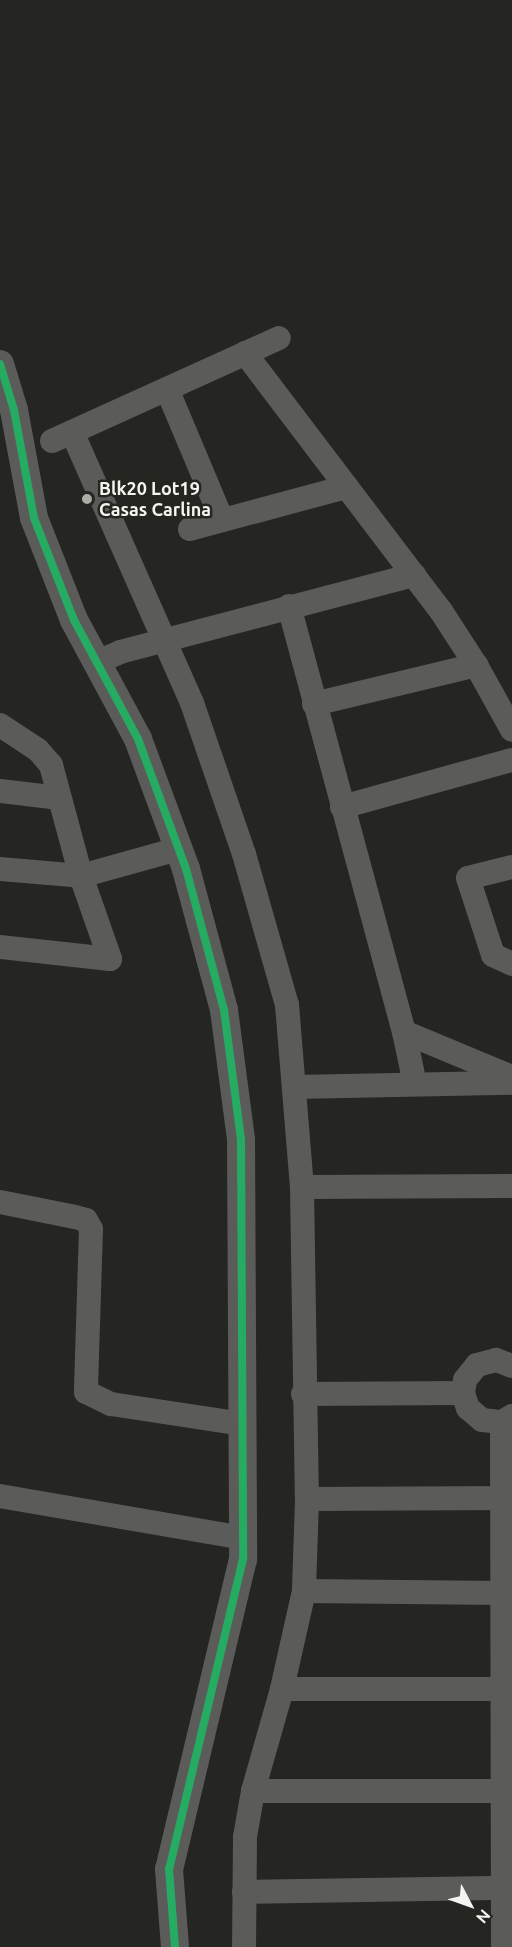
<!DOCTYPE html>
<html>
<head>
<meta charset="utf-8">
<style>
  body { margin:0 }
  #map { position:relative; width:512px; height:1947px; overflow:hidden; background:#252522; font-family:Ubuntu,sans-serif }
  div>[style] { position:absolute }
  .minor>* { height:24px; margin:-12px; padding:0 12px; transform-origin:12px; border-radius:12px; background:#5b5b5a }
  .tertiary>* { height:28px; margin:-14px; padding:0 14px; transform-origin:14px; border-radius:14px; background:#5b5b5a }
  .cycleway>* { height:8px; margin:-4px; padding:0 4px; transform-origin:4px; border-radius:4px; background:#26ab63 }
  .dots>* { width:16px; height:16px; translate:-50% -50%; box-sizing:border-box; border:3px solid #262621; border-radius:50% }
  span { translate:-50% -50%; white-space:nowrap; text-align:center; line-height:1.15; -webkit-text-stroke:5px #262621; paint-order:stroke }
  .poi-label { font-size:18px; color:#f5f4f1; font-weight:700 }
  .left { translate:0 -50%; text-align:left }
  .north { position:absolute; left:440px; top:1875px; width:60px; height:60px; -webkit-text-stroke:4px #262621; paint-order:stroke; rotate:131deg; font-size:16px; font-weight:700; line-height:24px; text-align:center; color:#f5f4f1 }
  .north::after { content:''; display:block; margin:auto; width:21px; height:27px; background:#f5f4f1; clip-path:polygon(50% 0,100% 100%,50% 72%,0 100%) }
</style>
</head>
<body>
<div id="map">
  <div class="minor">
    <i style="left:245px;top:353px;width:324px;rotate:52.8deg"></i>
    <i style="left:441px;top:611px;width:64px;rotate:57.1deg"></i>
    <i style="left:476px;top:665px;width:74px;rotate:61deg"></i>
    <i style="left:167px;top:389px;width:142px;rotate:67.2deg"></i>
    <i style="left:72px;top:432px;width:296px;rotate:66.1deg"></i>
    <i style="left:192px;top:703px;width:160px;rotate:71deg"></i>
    <i style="left:244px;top:854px;width:157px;rotate:74.1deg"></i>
    <i style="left:287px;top:1005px;width:183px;rotate:85.3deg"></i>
    <i style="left:302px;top:1187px;width:312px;rotate:89.1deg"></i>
    <i style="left:307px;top:1499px;width:92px;rotate:91.9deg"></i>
    <i style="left:304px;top:1591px;width:100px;rotate:102.7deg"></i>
    <i style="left:282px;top:1689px;width:106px;rotate:105.9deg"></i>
    <i style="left:253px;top:1791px;width:47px;rotate:99.9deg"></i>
    <i style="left:245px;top:1837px;width:110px;rotate:90.5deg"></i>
    <i style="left:52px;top:441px;width:249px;rotate:-24.4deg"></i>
    <i style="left:190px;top:529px;width:162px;rotate:-15.1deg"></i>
    <i style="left:289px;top:606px;width:441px;rotate:74.9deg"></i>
    <i style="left:404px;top:1032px;width:53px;rotate:78.1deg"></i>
    <i style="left:97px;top:662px;width:25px;rotate:-23deg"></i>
    <i style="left:120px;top:652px;width:304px;rotate:-14.7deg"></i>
    <i style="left:314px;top:704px;width:167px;rotate:-13.5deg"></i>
    <i style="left:0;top:725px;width:45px;rotate:33.3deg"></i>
    <i style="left:38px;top:750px;width:20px;rotate:49deg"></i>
    <i style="left:51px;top:765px;width:115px;rotate:74.9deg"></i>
    <i style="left:81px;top:876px;width:88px;rotate:70.7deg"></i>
    <i style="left:110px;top:959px;width:111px;rotate:-173.8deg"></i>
    <i style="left:0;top:791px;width:60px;rotate:6.7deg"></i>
    <i style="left:342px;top:807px;width:176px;rotate:-15.5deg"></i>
    <i style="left:512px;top:867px;width:45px;rotate:166deg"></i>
    <i style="left:468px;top:878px;width:81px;rotate:72deg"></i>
    <i style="left:493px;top:955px;width:21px;rotate:25deg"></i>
    <i style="left:0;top:869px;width:81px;rotate:4.9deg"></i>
    <i style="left:81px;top:876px;width:101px;rotate:-15.6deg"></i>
    <i style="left:404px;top:1032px;width:117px;rotate:22.6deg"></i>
    <i style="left:294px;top:1087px;width:218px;rotate:-1.1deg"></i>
    <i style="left:302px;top:1187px;width:210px;rotate:-0.3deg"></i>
    <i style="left:0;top:1202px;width:76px;rotate:11.3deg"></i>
    <i style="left:75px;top:1217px;width:11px;rotate:15deg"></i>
    <i style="left:86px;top:1220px;width:10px;rotate:61deg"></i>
    <i style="left:91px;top:1229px;width:163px;rotate:91.8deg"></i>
    <i style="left:86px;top:1392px;width:28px;rotate:26deg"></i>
    <i style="left:111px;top:1404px;width:134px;rotate:8.6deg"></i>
    <i style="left:512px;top:1366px;width:17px;rotate:-159deg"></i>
    <i style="left:496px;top:1360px;width:20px;rotate:165deg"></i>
    <i style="left:477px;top:1365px;width:19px;rotate:129deg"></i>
    <i style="left:465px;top:1380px;width:13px;rotate:99deg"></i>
    <i style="left:463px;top:1393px;width:16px;rotate:72deg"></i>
    <i style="left:468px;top:1408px;width:18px;rotate:41deg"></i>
    <i style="left:482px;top:1420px;width:20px;rotate:6deg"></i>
    <i style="left:502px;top:1422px;width:12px;rotate:-31deg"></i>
    <i style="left:303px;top:1394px;width:160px;rotate:-0.4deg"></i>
    <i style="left:502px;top:1422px;width:525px;rotate:89.89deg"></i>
    <i style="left:0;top:1496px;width:247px;rotate:9.8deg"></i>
    <i style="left:307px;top:1499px;width:205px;rotate:-0.3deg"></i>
    <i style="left:304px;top:1591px;width:199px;rotate:0.6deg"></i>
    <i style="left:282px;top:1689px;width:221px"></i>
    <i style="left:253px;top:1791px;width:250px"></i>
    <i style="left:244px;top:1892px;width:268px;rotate:-0.9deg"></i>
  </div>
  <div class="tertiary">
    <i style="left:0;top:364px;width:48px;rotate:73.1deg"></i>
    <i style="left:14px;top:410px;width:110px;rotate:79.5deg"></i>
    <i style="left:34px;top:518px;width:110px;rotate:68.6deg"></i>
    <i style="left:74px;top:620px;width:135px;rotate:61.7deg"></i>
    <i style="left:138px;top:739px;width:139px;rotate:69.7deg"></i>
    <i style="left:186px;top:869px;width:146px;rotate:74.9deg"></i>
    <i style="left:224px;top:1010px;width:131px;rotate:82.5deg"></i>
    <i style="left:241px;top:1140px;width:419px;rotate:89.7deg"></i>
    <i style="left:243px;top:1559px;width:319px;rotate:103.4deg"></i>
    <i style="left:169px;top:1869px;width:78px;rotate:85.6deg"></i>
  </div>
  <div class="cycleway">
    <i style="left:0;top:364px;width:48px;rotate:73.1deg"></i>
    <i style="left:14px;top:410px;width:110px;rotate:79.5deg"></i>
    <i style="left:34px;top:518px;width:110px;rotate:68.6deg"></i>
    <i style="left:74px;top:620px;width:135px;rotate:61.7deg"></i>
    <i style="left:138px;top:739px;width:139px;rotate:69.7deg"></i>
    <i style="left:186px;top:869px;width:146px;rotate:74.9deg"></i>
    <i style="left:224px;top:1010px;width:131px;rotate:82.5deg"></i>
    <i style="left:241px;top:1140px;width:419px;rotate:89.7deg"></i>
    <i style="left:243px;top:1559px;width:319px;rotate:103.4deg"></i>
    <i style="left:169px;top:1869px;width:78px;rotate:85.6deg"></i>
  </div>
  <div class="dots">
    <i style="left:87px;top:499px;background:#acaca9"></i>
  </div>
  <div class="poi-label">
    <span class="left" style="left:99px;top:499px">Blk20 Lot19<br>Casas Carlina</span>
  </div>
  <div class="north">N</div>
</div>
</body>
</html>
